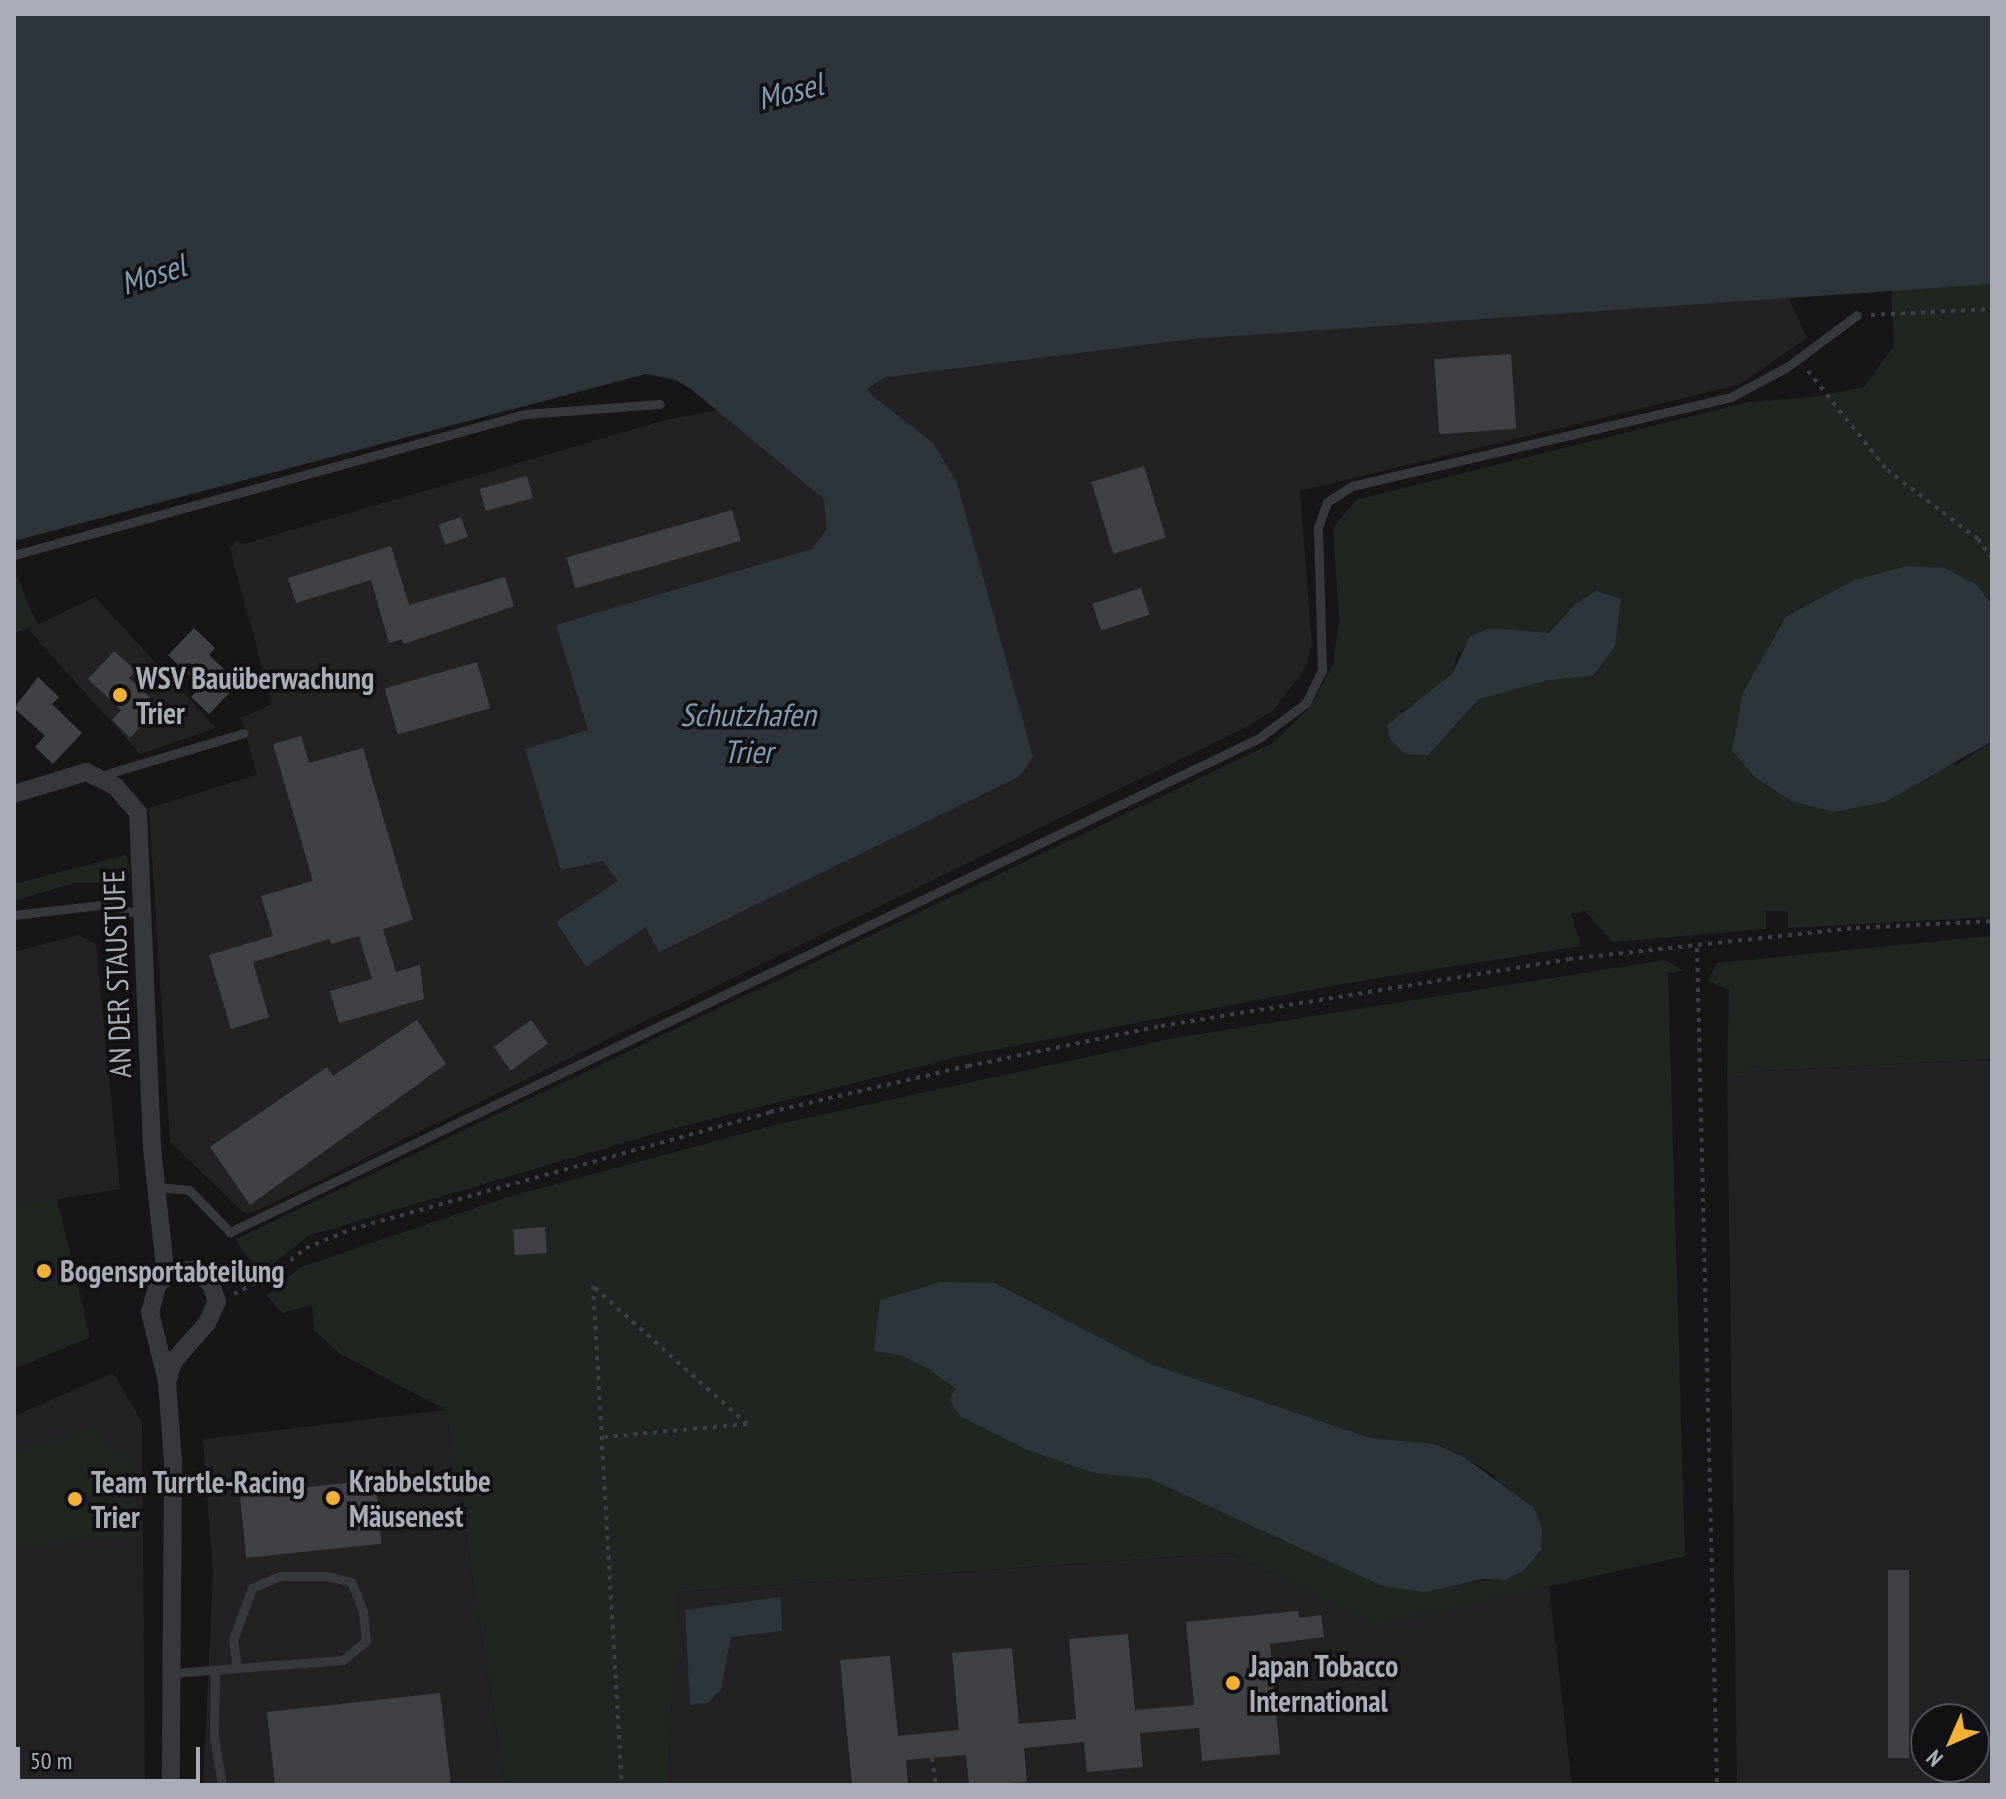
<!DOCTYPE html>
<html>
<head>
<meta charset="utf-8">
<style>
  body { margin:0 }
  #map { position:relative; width:2006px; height:1799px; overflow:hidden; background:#161618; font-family:"PT Sans Narrow",sans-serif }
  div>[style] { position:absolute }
  .built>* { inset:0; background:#222225 }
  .green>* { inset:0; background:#1e261f }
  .water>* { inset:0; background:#2c353c }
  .building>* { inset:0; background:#404145; transform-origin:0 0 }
  .path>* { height:4px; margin-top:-2px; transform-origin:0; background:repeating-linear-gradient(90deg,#3d3f44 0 4px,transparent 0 10px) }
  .service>* { height:9px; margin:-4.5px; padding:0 4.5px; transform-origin:4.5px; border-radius:4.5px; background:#37383d }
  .minor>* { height:18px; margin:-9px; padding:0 9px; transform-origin:9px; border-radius:9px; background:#37383d }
  .dots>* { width:22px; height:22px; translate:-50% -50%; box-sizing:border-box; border:4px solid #111113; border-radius:50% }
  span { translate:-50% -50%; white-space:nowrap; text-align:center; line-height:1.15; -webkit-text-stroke:7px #111113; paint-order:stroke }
  .poi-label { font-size:30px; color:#a8adb8; font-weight:700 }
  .left { translate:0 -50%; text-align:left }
  .street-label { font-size:30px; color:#a8adb8 }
  .water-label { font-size:32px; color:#7f9bb3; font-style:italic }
  .frame { position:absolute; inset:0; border:16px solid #a8adb8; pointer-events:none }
  .north { position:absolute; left:1910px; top:1703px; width:80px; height:80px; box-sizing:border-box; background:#111113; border:2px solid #4d4f55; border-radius:50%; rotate:225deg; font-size:22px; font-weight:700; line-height:32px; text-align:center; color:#a8adb8 }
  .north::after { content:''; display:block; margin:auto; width:28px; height:36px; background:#f2b134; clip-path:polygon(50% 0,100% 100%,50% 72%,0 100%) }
  .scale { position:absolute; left:16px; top:1747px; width:184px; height:36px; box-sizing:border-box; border:4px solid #a8adb8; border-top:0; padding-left:10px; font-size:24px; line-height:28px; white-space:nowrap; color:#a8adb8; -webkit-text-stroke:6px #111113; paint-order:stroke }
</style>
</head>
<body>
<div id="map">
  <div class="built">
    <i style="clip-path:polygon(1788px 296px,1807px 338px,1738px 385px,1300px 491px,1312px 645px,1305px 668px,1274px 710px,1246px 727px,257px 1211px,244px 1213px,170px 1142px,149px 808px,257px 775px,241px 718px,272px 704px,230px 549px,235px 541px,244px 544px,665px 420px,906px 373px,1192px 339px)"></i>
    <i style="clip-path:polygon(95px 597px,216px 728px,140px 754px,28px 629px)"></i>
    <i style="clip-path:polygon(78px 935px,96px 944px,120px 1189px,14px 1206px,14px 952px)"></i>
    <i style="clip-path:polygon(evenodd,1992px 1059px,1992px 1785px,1737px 1785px,1727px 1073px,1992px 1059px,1926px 1719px,1974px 1719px,1974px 1767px,1926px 1767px,1926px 1719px)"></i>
    <i style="clip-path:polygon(113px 1373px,142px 1422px,145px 1785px,14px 1785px,14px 1416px)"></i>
    <i style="clip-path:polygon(446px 1410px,505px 1785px,203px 1785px,213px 1574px,203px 1439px)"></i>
    <i style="clip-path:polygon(1230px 1553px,1376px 1624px,1549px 1586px,1572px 1785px,668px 1785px,676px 1592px)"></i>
  </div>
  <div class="green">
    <i style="clip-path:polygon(evenodd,1992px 284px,1992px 605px,1977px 585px,1852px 581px,1786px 615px,1743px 692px,1957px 765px,1992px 741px,1992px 917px,1788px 928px,1788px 911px,1766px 911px,1766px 929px,1613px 942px,1585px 911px,1571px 914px,1581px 946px,1347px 983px,961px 1056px,660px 1132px,310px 1235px,269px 1267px,254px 1264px,242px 1251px,236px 1239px,1273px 743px,1311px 706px,1333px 664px,1339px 620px,1333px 528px,1356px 500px,1749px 402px,1814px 397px,1864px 387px,1894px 346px,1891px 290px,1992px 284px,1575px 604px,1593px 676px,1550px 680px,1479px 699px,1428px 755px,1400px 711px,1430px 696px,1452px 674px,1457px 655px,1491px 628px,1549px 633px,1575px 604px)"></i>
    <i style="clip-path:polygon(14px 568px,37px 625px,14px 633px)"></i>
    <i style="clip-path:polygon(126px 855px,131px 871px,122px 883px,73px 883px,14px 901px,14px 884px)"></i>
    <i style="clip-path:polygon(1992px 936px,1992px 1059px,1727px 1073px,1729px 990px,1708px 981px,1717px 963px)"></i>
    <i style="clip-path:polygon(evenodd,1665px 960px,1684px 971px,1668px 973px,1685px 1556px,1376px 1625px,1230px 1553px,677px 1592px,668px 1785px,505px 1785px,446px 1410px,339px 1353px,314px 1330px,312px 1305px,282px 1313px,267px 1295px,301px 1267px,508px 1197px,779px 1124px,1175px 1038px,1665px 960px,995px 1283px,1151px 1364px,1371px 1438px,1434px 1444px,1464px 1457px,1495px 1476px,1505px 1580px,1382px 1586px,1150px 1479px,1095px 1473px,1063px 1461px,929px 1369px,899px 1355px,995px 1283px)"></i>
    <i style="clip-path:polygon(57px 1199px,90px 1337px,14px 1369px,14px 1204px)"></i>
    <i style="clip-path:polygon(91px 1430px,134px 1464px,139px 1535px,14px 1548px,14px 1451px)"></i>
  </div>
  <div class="water">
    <i style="clip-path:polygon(14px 14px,1992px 14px,1992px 284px,1192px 339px,886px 377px,868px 388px,869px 393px,933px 443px,957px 483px,1033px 757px,1020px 776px,659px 952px,646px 927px,586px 967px,556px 922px,618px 881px,603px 861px,561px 870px,525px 749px,588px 730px,556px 625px,812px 549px,827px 529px,824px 499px,691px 389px,676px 380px,646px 374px,14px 541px)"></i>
    <i style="clip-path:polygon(1906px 566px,1945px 568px,1977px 585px,1992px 605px,1992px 741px,1885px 802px,1834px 812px,1791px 801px,1756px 778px,1732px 751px,1743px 692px,1786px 616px,1852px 581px)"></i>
    <i style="clip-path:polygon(1597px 591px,1621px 599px,1615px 646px,1593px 676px,1550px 680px,1479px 699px,1428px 755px,1405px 754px,1390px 739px,1387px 725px,1452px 674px,1470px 636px,1491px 628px,1549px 633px,1575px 604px)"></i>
    <i style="clip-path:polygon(941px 1282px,995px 1283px,1151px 1364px,1371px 1438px,1434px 1444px,1464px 1457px,1534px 1508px,1542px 1528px,1541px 1550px,1524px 1570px,1505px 1580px,1482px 1579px,1425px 1592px,1382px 1586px,1150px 1479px,1094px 1473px,1028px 1450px,960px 1416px,949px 1399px,956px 1389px,929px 1369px,899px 1355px,874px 1351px,880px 1300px)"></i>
    <i style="clip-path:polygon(781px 1597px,782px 1631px,731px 1637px,721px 1689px,708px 1703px,690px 1705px,685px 1610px)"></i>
  </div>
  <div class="building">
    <i style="left:1511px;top:354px;width:75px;height:77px;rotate:86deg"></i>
    <i style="left:1144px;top:466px;width:75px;height:55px;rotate:73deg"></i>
    <i style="left:527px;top:476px;width:23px;height:49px;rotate:75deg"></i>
    <i style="left:732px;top:510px;width:32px;height:172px;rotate:74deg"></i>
    <i style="left:461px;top:517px;width:21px;height:24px;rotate:71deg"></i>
    <i style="clip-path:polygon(391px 546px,409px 605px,505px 577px,514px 606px,404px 644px,402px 639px,389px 643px,371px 580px,296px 603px,288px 578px)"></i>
    <i style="left:1141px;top:588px;width:28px;height:51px;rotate:72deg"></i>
    <i style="clip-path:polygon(194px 628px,215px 648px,209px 655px,239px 683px,209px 714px,191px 697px,201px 687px,168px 655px)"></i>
    <i style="clip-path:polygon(114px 651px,136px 671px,129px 678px,159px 706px,130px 738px,112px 720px,121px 710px,88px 679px)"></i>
    <i style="left:477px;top:662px;width:48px;height:96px;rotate:74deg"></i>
    <i style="clip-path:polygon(38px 677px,59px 697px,52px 704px,82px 733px,53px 764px,35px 747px,45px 736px,14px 708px)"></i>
    <i style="clip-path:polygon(301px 736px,309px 763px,363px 748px,413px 920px,383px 929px,396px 972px,420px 965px,424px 999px,339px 1023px,330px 991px,372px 979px,359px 936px,331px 944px,330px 939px,253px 962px,269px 1017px,231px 1029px,209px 955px,273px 936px,261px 896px,313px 881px,273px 744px)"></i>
    <i style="clip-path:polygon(417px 1020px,446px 1064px,250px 1205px,210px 1147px,327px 1067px,333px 1076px)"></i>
    <i style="left:531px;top:1020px;width:29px;height:46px;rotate:54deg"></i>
    <i style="left:545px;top:1227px;width:26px;height:32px;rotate:86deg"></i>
    <i style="left:375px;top:1480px;width:64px;height:136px;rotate:84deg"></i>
    <i style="left:1888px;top:1570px;width:21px;height:188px"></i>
    <i style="clip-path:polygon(1298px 1611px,1299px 1618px,1321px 1615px,1324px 1637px,1270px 1644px,1280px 1754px,1202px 1761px,1199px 1728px,1140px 1733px,1143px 1767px,1087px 1772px,1084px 1742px,1024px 1748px,1027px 1782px,969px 1785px,966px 1755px,906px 1760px,908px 1785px,852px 1785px,840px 1660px,890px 1656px,898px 1736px,959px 1730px,952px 1653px,1012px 1648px,1019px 1724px,1076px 1719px,1069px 1639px,1128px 1634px,1135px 1710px,1194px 1705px,1186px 1622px)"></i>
    <i style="clip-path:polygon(440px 1693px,451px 1785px,275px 1785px,267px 1712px)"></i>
  </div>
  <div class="path">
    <i style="left:1871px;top:315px;width:121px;rotate:-2.8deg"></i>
    <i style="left:1808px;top:371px;width:127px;rotate:51.4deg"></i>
    <i style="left:1887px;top:470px;width:114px;rotate:37.2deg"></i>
    <i style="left:1978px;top:539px;width:24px;rotate:55deg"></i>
    <i style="left:1697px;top:948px;width:837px;rotate:88.63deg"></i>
    <i style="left:593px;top:1286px;width:500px;rotate:86.7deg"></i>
    <i style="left:595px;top:1288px;width:204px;rotate:41.8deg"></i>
    <i style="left:747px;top:1424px;width:143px;rotate:174.8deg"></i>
    <i style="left:234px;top:1294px;width:46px;rotate:-27.1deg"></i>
    <i style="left:275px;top:1273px;width:40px;rotate:-39deg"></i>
    <i style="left:306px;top:1248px;width:50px;rotate:-22.4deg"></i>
    <i style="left:352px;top:1229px;width:434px;rotate:-15.6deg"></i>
    <i style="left:770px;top:1112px;width:203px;rotate:-13.1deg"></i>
    <i style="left:968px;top:1066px;width:197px;rotate:-11.7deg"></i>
    <i style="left:1161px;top:1026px;width:413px;rotate:-9.3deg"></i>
    <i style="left:1569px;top:959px;width:289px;rotate:-6.2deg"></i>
    <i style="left:1856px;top:928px;width:136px;rotate:-2.9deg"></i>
    <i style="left:932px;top:1758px;width:27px;rotate:82deg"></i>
  </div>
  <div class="service">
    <i style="left:14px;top:555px;width:530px;rotate:-15.43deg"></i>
    <i style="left:525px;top:414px;width:135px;rotate:-4.2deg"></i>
    <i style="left:100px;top:776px;width:150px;rotate:-16.6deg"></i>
    <i style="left:14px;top:915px;width:88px;rotate:-6.6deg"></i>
    <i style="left:101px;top:905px;width:40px;rotate:13deg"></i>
    <i style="left:156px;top:1187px;width:33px;rotate:5deg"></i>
    <i style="left:189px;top:1190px;width:59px;rotate:45.7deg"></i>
    <i style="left:230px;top:1232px;width:1141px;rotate:-25.64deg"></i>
    <i style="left:1259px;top:738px;width:59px;rotate:-36.7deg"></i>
    <i style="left:1306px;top:703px;width:37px;rotate:-64deg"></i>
    <i style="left:1322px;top:670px;width:143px;rotate:-91.6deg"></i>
    <i style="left:1318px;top:527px;width:27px;rotate:-70deg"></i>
    <i style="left:1327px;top:502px;width:30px;rotate:-33deg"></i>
    <i style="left:1352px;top:486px;width:389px;rotate:-13.2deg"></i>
    <i style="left:1731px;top:397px;width:64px;rotate:-28.2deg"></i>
    <i style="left:1787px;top:367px;width:87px;rotate:-36.6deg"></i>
    <i style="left:215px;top:1670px;width:67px;rotate:90.9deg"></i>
    <i style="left:214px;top:1737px;width:49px;rotate:80.5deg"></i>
    <i style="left:173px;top:1673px;width:170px;rotate:-4.4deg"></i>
    <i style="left:343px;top:1660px;width:30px;rotate:-40deg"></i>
    <i style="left:366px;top:1641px;width:30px;rotate:-96deg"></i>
    <i style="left:363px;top:1611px;width:31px;rotate:-112deg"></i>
    <i style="left:351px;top:1582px;width:25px;rotate:-166deg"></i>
    <i style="left:327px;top:1576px;width:47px;rotate:180deg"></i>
    <i style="left:280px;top:1576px;width:30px;rotate:157deg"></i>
    <i style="left:252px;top:1588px;width:55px;rotate:110.1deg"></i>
    <i style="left:233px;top:1640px;width:28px;rotate:82deg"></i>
  </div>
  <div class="minor">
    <i style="left:14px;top:794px;width:75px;rotate:-17deg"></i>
    <i style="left:86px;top:772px;width:32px;rotate:26deg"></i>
    <i style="left:115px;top:786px;width:35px;rotate:49deg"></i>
    <i style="left:138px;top:812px;width:336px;rotate:87.6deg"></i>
    <i style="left:152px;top:1148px;width:129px;rotate:83.8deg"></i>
    <i style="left:167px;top:1382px;width:21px;rotate:-73deg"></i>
    <i style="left:173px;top:1362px;width:52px;rotate:-48.9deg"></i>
    <i style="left:207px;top:1323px;width:23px;rotate:-65deg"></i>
    <i style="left:217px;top:1302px;width:19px;rotate:-108deg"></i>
    <i style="left:211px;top:1284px;width:23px;rotate:-142deg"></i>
    <i style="left:193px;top:1270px;width:17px;rotate:177deg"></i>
    <i style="left:176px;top:1271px;width:22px;rotate:146deg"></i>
    <i style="left:158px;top:1283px;width:30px;rotate:105deg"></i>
    <i style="left:150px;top:1312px;width:72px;rotate:76.3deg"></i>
    <i style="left:167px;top:1382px;width:79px;rotate:85.7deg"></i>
    <i style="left:173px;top:1461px;width:324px;rotate:90.4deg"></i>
  </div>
  <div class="dots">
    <i style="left:120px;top:695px;background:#f2b134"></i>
    <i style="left:44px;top:1271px;background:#f2b134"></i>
    <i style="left:333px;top:1498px;background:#f2b134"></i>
    <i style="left:75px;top:1499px;background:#f2b134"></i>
    <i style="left:1233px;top:1683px;background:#f2b134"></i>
  </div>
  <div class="poi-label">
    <span class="left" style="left:136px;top:695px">WSV Bauüberwachung<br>Trier</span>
    <span class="left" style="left:60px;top:1271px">Bogensportabteilung</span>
    <span class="left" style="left:349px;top:1498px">Krabbelstube<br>Mäusenest</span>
    <span class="left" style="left:91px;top:1499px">Team Turrtle-Racing<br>Trier</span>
    <span class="left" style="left:1249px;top:1683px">Japan Tobacco<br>International</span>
  </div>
  <div class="street-label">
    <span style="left:117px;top:974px;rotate:-92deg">AN DER STAUSTUFE</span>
  </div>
  <div class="water-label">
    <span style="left:790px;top:91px;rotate:-14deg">Mosel</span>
    <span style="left:153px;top:274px;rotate:-18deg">Mosel</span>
    <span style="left:748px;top:733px">Schutzhafen<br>Trier</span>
  </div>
  <div class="frame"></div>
  <div class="north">N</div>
  <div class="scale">50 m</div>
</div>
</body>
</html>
